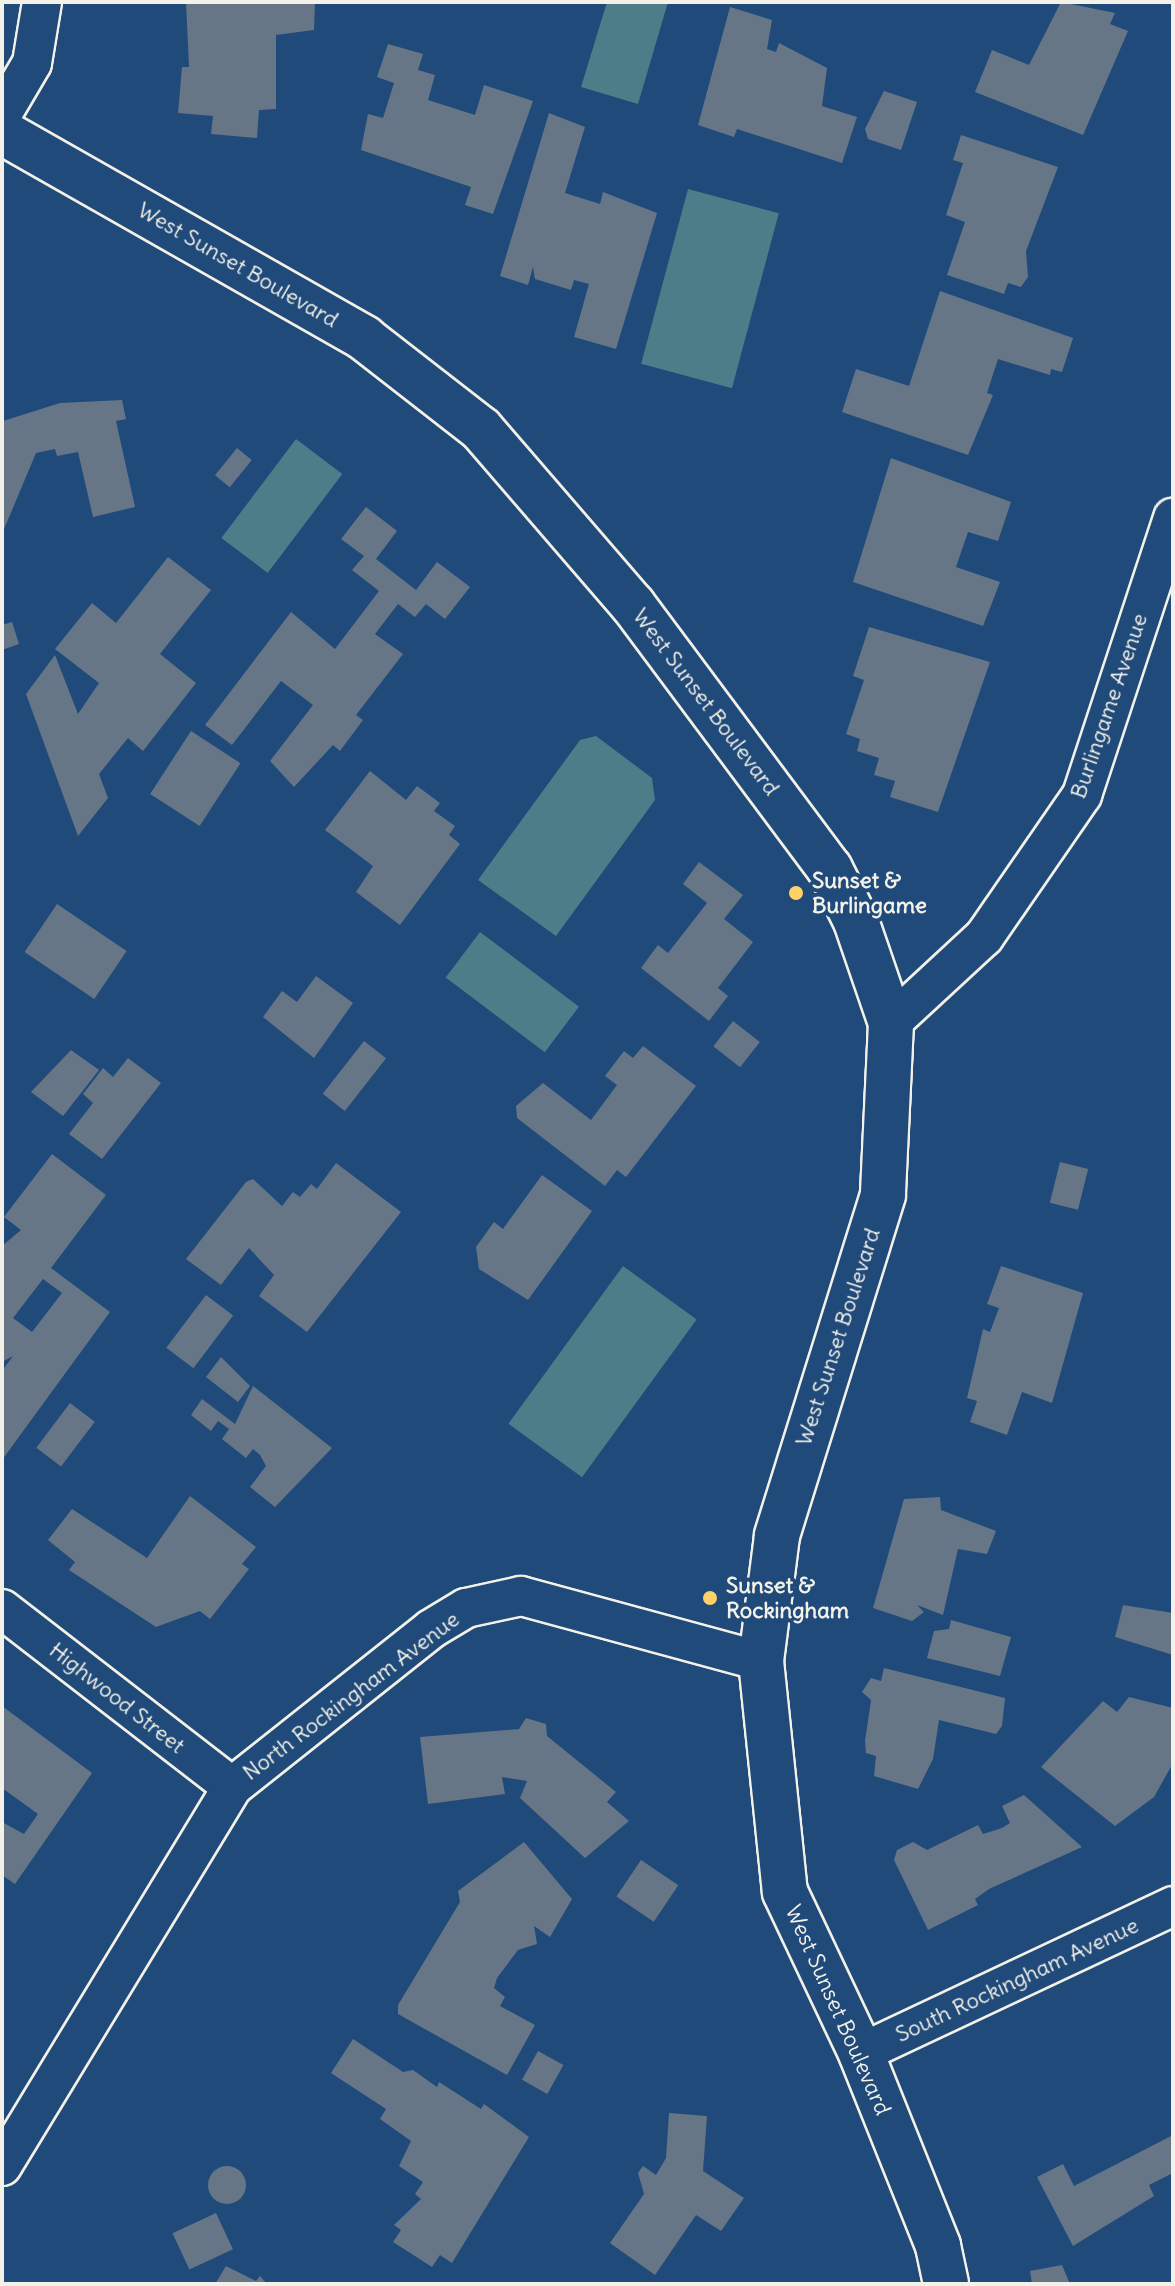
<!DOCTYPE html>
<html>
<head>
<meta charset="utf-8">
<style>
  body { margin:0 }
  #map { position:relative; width:1175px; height:2286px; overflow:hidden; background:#1f4a7a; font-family:Delius,sans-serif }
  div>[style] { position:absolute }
  .green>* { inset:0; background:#4d7d88; transform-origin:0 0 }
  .building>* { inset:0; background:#667686; transform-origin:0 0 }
  .round { border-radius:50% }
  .roads { filter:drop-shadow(2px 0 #f4f1e8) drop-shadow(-2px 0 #f4f1e8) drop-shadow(0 2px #f4f1e8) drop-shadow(0 -2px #f4f1e8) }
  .minor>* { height:38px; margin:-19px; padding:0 19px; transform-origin:19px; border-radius:19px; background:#1f4a7a }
  .secondary>* { height:44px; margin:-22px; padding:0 22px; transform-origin:22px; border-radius:22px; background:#1f4a7a }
  .dots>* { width:22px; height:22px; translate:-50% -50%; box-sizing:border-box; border:4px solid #1f4a7a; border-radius:50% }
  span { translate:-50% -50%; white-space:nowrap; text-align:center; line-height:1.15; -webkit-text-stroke:8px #1f4a7a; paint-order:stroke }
  .street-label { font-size:22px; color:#f4f1e8 }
  .poi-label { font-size:22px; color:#f4f1e8; font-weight:700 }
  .left { translate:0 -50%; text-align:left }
  .frame { position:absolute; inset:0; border:4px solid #f4f1e8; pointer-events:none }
</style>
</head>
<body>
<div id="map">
  <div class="green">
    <i style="clip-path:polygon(607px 2px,668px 2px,638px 104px,581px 87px)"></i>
    <i style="left:688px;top:189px;width:94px;height:181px;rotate:15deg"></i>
    <i style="left:296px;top:439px;width:58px;height:124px;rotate:37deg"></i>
    <i style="clip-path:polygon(596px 736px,652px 778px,655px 800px,556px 936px,478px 880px,580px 740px)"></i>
    <i style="left:480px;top:932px;width:124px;height:57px;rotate:37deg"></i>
    <i style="left:623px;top:1266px;width:91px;height:195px;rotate:36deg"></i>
  </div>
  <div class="building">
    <i style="clip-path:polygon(186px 2px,315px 2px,314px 30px,276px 35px,276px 109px,259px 110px,257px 138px,211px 134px,213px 116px,178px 113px,182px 67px,189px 67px)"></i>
    <i style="clip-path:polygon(1061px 2px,1115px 13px,1110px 24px,1128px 31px,1083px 135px,975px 92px,992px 50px,1029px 65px)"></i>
    <i style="clip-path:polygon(730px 7px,772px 20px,767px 49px,776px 52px,779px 43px,827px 68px,822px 106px,857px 117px,842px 163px,737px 129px,734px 137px,698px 125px)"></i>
    <i style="clip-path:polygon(388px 44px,423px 54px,418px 70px,435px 75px,428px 100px,475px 115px,484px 85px,533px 101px,493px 214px,465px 205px,471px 187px,361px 150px,368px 114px,383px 118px,394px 83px,377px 77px)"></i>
    <i style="clip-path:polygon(884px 91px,917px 102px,901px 150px,868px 139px,865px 129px)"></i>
    <i style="clip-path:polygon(549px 113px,585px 127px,565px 193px,600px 204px,603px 192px,657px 213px,616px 349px,574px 337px,589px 284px,574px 280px,571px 290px,535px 279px,533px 267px,528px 285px,500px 276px)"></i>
    <i style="clip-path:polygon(961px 135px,1058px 167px,1026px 251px,1028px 277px,1021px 287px,1008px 283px,1004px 294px,947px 275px,965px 222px,946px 215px,963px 163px,953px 160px)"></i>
    <i style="clip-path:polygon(940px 291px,1073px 338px,1062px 372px,1051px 369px,1050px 375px,998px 359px,987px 393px,993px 395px,968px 455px,842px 412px,856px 369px,909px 386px)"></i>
    <i style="clip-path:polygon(122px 400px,126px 419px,116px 421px,135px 507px,93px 517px,78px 452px,57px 456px,55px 449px,36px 453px,2px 534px,3px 421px,60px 403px)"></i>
    <i style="left:237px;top:448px;width:19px;height:35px;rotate:39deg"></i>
    <i style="clip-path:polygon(891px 458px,1011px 502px,998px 541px,968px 532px,956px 567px,1000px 582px,983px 626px,853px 582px)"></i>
    <i style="clip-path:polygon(366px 507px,397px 531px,376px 559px,416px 590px,437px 562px,470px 587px,445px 619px,426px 604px,415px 617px,398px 604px,375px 634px,403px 654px,356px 715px,363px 720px,340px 751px,333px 745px,294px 787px,270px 761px,313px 705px,281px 681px,232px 745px,205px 725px,291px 612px,335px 649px,379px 591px,352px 570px,364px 556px,341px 539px)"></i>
    <i style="clip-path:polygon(168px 557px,211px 590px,160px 654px,196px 683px,143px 751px,128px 738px,99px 774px,108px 798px,78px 836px,26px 694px,55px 655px,78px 714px,99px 683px,55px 649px,92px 603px,116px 623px)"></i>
    <i style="clip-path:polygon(12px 622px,19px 644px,2px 650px,2px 625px)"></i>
    <i style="clip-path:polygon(869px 627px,990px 662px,938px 812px,890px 797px,895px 781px,874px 775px,879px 758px,857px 751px,860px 739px,846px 734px,864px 680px,853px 676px)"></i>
    <i style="left:191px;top:731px;width:59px;height:75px;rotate:33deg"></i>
    <i style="clip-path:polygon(370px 771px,406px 800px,417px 786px,440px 803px,434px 811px,455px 826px,449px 835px,460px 844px,400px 925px,356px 892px,373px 866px,325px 830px)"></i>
    <i style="clip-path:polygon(699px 862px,743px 895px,724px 919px,753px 942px,718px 988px,728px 996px,709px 1021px,641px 968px,658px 945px,668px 953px,707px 903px,683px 884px)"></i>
    <i style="left:57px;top:904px;width:84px;height:58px;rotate:34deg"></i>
    <i style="clip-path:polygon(316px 976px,353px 1003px,314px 1058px,263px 1017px,282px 991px,297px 1002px)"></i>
    <i style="left:733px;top:1021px;width:34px;height:32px;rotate:38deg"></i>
    <i style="left:364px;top:1041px;width:28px;height:67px;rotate:38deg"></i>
    <i style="clip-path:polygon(643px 1046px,696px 1086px,626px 1177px,617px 1170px,605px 1186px,517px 1118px,516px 1106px,543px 1083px,591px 1120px,617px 1085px,605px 1076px,624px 1051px,633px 1058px)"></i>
    <i style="clip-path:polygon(71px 1050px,99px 1070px,63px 1116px,31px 1092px)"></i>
    <i style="clip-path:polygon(128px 1058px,161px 1083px,102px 1159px,69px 1134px,93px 1103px,83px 1094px,103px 1068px,113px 1077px)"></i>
    <i style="clip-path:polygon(evenodd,52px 1154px,106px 1195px,51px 1268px,110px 1312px,2px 1460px,2px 1371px,13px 1356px,2px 1362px,2px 1246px,21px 1230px,4px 1217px,52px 1154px,43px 1279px,62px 1293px,32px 1332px,13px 1318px,43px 1279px)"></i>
    <i style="left:1060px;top:1162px;width:29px;height:42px;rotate:14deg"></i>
    <i style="clip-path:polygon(336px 1163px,401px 1212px,307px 1332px,259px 1296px,274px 1275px,249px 1248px,221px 1285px,186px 1259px,246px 1182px,253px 1179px,282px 1206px,293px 1192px,300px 1197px,311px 1184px,317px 1189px)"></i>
    <i style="clip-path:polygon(542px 1175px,592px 1211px,528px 1300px,479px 1269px,476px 1247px,494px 1222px,503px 1229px)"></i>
    <i style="clip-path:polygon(1001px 1266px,1083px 1293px,1052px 1403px,1022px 1392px,1007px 1435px,970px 1422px,977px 1401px,967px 1398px,983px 1329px,990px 1332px,999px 1308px,987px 1304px)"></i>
    <i style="left:206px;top:1295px;width:34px;height:66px;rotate:37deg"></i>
    <i style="clip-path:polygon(221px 1357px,250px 1386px,238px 1402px,206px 1377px)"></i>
    <i style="clip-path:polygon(253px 1386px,332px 1448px,275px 1507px,250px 1487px,266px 1466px,260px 1455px,253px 1449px,246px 1458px,222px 1439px,229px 1429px,218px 1421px,211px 1431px,191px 1415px,202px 1399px,235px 1424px)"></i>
    <i style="left:70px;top:1403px;width:31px;height:56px;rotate:37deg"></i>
    <i style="clip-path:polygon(190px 1496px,256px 1547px,242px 1564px,249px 1569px,210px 1619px,200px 1611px,156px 1627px,69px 1570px,75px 1562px,48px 1540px,72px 1509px,147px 1558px)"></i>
    <i style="clip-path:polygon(940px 1497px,941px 1510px,996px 1531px,987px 1554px,958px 1549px,943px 1615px,917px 1605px,924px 1612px,912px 1621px,873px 1608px,904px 1499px)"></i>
    <i style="clip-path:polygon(1123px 1605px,1173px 1613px,1173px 1655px,1115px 1637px)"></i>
    <i style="clip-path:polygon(951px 1620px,1011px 1637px,1000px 1676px,927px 1658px,934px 1631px,949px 1629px)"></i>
    <i style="clip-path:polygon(884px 1668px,1005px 1698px,1002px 1726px,996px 1734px,939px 1720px,933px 1759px,918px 1789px,874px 1776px,876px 1756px,866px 1753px,865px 1741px,871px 1700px,862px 1692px,871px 1678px,881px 1681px)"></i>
    <i style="clip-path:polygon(1129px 1697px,1173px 1708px,1173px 1763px,1154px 1797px,1115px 1826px,1041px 1767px,1103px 1701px,1117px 1712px)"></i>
    <i style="clip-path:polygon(2px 1706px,92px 1773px,15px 1884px,2px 1875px,2px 1822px,24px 1834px,38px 1814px,2px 1788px)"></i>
    <i style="clip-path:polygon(526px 1718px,546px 1724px,547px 1736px,616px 1792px,607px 1802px,629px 1821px,585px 1858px,520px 1798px,527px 1781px,502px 1777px,505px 1794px,428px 1804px,420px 1737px,519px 1729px)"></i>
    <i style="clip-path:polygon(1024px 1795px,1082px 1847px,989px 1889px,975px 1899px,978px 1905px,928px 1930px,894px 1860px,897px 1850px,913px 1842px,927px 1850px,978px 1825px,983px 1834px,1002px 1828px,1010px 1823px,1002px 1806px)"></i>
    <i style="clip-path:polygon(524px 1842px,572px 1899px,550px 1937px,534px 1926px,537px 1944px,518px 1950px,497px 1978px,494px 1988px,505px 1997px,500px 2006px,535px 2025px,507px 2075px,398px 2014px,398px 2005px,460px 1902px,458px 1891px)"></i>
    <i style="left:641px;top:1860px;width:45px;height:44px;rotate:34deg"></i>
    <i style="clip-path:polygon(353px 2039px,403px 2072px,413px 2070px,437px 2087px,439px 2082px,481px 2109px,484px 2104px,529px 2137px,452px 2263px,440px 2255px,432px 2267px,393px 2242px,401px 2230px,394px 2225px,421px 2199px,415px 2194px,423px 2182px,399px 2166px,411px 2141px,380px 2119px,386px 2109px,331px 2073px)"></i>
    <i style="left:538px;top:2051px;width:29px;height:33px;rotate:29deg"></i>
    <i style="clip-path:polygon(669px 2113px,707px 2116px,703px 2171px,744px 2198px,721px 2231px,696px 2215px,655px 2275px,610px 2243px,644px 2194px,638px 2173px,643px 2166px,656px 2175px,666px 2158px)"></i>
    <i style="clip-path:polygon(1173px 2135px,1173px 2173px,1149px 2185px,1154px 2196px,1073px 2246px,1037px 2177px,1063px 2164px,1074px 2186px)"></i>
    <i class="round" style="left:208px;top:2166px;width:38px;height:38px"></i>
    <i style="left:216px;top:2213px;width:40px;height:48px;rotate:65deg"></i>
    <i style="clip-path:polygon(1062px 2265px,1070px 2284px,1032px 2284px,1030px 2271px)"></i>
    <i style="clip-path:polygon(226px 2266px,256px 2281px,260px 2276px,267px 2284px,215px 2284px)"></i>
  </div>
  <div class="roads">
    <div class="minor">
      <i style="left:2px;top:114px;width:59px;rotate:-59.5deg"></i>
      <i style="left:32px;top:63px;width:62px;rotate:-80.7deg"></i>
      <i style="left:891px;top:1023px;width:127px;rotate:-42.8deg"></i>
      <i style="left:984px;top:937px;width:173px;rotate:-55.4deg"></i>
      <i style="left:1082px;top:795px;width:292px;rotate:-71.8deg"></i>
      <i style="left:2px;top:1609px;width:291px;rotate:37.7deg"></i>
      <i style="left:861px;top:2053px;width:345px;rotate:-25.2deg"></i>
      <i style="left:2px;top:2166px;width:443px;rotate:-58.7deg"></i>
      <i style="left:232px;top:1787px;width:254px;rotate:-38.4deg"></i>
      <i style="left:431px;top:1629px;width:41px;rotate:-31deg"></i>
      <i style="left:466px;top:1608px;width:56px;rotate:-12.3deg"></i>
      <i style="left:521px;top:1596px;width:249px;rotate:15.2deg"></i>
    </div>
    <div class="secondary">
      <i style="left:2px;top:132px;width:417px;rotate:29.6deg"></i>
      <i style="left:364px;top:338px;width:148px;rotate:37.9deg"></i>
      <i style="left:481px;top:429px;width:233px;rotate:49.2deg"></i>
      <i style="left:633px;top:605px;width:329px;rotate:53.3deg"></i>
      <i style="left:830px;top:869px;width:58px;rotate:63.4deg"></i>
      <i style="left:856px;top:921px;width:108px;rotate:71.1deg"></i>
      <i style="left:891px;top:1023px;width:172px;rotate:92.7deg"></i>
      <i style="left:883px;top:1195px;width:357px;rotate:107.3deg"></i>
      <i style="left:777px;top:1536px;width:126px;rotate:97.3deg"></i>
      <i style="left:761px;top:1661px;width:232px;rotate:84.1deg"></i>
      <i style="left:785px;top:1892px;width:178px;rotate:64.7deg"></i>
      <i style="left:861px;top:2053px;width:208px;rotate:68.2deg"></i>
      <i style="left:938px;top:2246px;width:39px;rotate:78deg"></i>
    </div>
  </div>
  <div class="dots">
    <i style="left:796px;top:893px;background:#ffd166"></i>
    <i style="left:710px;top:1598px;background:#ffd166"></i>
  </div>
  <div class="street-label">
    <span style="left:238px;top:265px;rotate:30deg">West Sunset Boulevard</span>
    <span style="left:706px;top:702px;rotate:53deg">West Sunset Boulevard</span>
    <span style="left:1109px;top:706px;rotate:-71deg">Burlingame Avenue</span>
    <span style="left:838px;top:1337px;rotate:-72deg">West Sunset Boulevard</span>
    <span style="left:351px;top:1696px;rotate:-37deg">North Rockingham Avenue</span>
    <span style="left:117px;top:1698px;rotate:38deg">Highwood Street</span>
    <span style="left:1017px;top:1980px;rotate:-25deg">South Rockingham Avenue</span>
    <span style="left:838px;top:2010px;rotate:66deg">West Sunset Boulevard</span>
  </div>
  <div class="poi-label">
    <span class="left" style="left:812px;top:893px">Sunset &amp;<br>Burlingame</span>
    <span class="left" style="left:726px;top:1598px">Sunset &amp;<br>Rockingham</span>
  </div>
  <div class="frame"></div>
</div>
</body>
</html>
